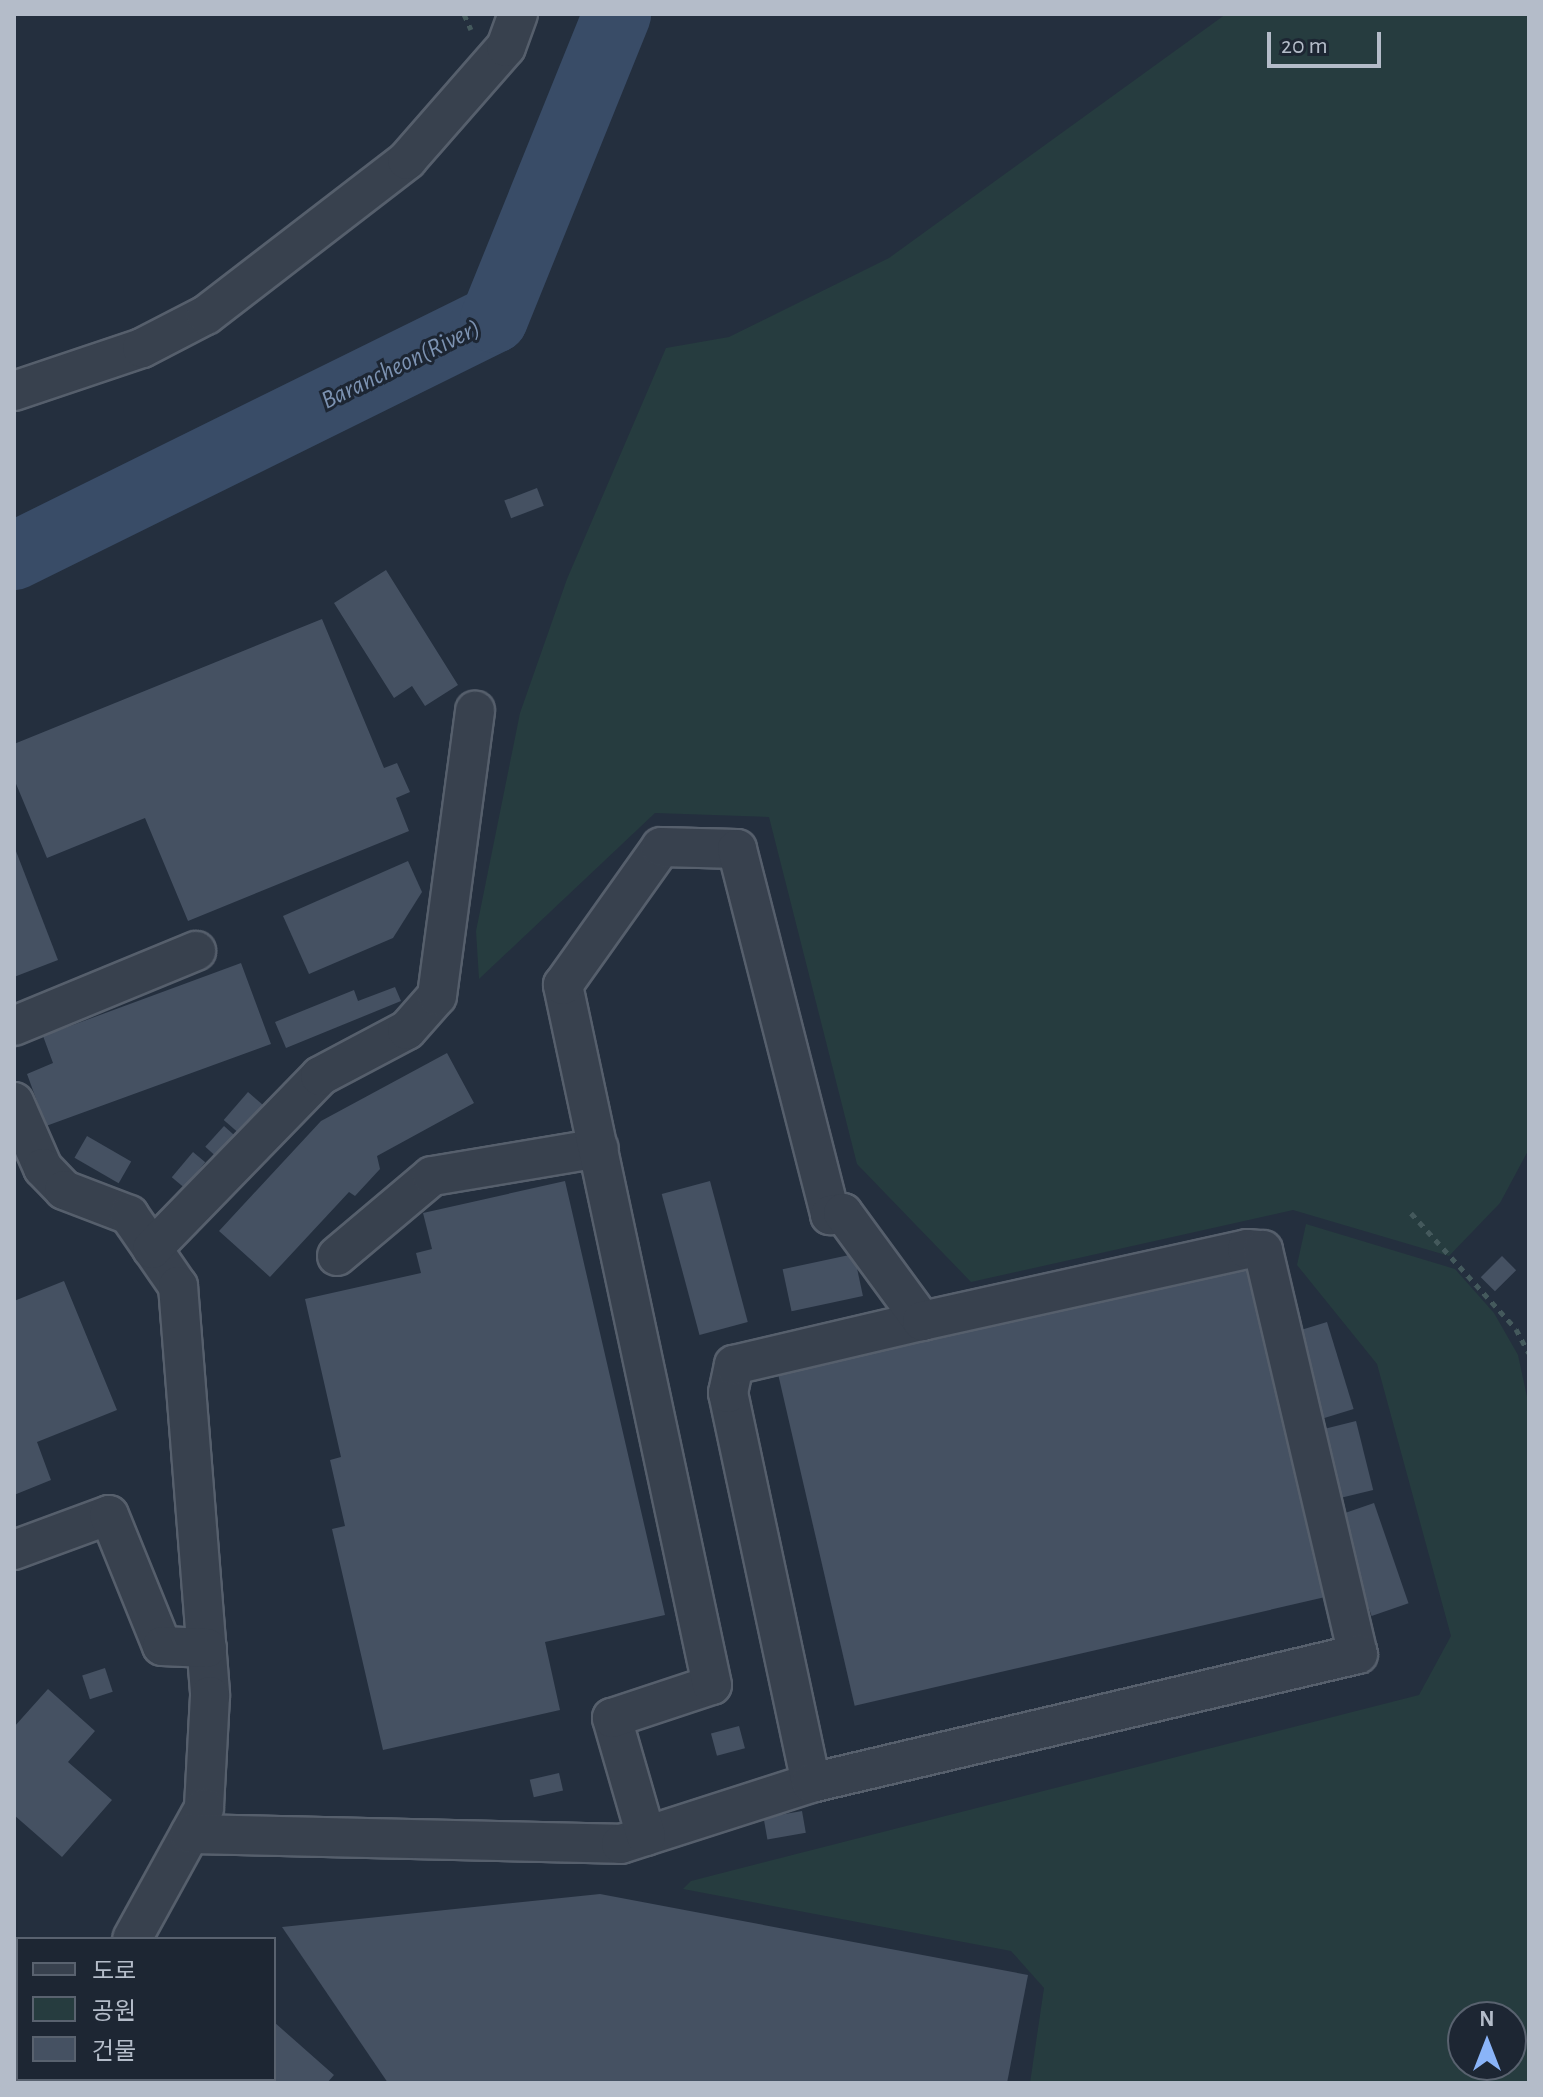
<!DOCTYPE html>
<html>
<head>
<meta charset="utf-8">
<style>
  body { margin:0 }
  #map { position:relative; width:1543px; height:2097px; overflow:hidden; background:#242f3e; font-family:"Alegreya Sans","Noto Sans KR",sans-serif }
  div>[style] { position:absolute }
  .green>* { inset:0; background:#263c3f }
  .river>* { height:68px; margin:-34px; padding:0 34px; transform-origin:34px; border-radius:34px; background:#394c67 }
  .building>* { inset:0; background:#455162; transform-origin:0 0 }
  .path>* { height:5px; margin-top:-2.5px; transform-origin:0; background:repeating-linear-gradient(90deg,#44595c 0 6px,transparent 0 12px) }
  .roads { filter:drop-shadow(2px 0 #565f6c) drop-shadow(-2px 0 #565f6c) drop-shadow(0 2px #565f6c) drop-shadow(0 -2px #565f6c) }
  .minor>* { height:38px; margin:-19px; padding:0 19px; transform-origin:19px; border-radius:19px; background:#38414e }
  span { translate:-50% -50%; white-space:nowrap; text-align:center; line-height:1.15; -webkit-text-stroke:6px #1d2633; paint-order:stroke }
  .water-label { font-size:26px; color:#7c92b1; font-style:italic }
  .frame { position:absolute; inset:0; border:16px solid #b4bcc9; pointer-events:none }
  .legend { position:absolute; left:16px; top:1937px; width:260px; height:144px; box-sizing:border-box; background:#1d2633; border:2px solid #59626f; margin:0; padding:10px 14px; list-style:none; font-size:24px; color:#b4bcc9 }
  .legend li { display:flex; align-items:center; gap:16px; height:40px }
  .legend b { width:40px; border:2px solid #59626f }
  .north { position:absolute; left:1447px; top:2001px; width:80px; height:80px; box-sizing:border-box; background:#1d2633; border:2px solid #59626f; border-radius:50%; rotate:0deg; font-size:22px; font-weight:700; line-height:32px; text-align:center; color:#b4bcc9 }
  .north::after { content:''; display:block; margin:auto; width:28px; height:36px; background:#8ab4f8; clip-path:polygon(50% 0,100% 100%,50% 72%,0 100%) }
  .scale { position:absolute; left:1267px; top:32px; width:114px; height:36px; box-sizing:border-box; border:4px solid #b4bcc9; border-top:0; padding-left:10px; font-size:24px; line-height:28px; white-space:nowrap; color:#b4bcc9; -webkit-text-stroke:6px #1d2633; paint-order:stroke }
</style>
</head>
<body>
<div id="map">
  <div class="green">
    <i style="clip-path:polygon(1226px 14px,1529px 14px,1529px 1149px,1500px 1203px,1449px 1256px,1293px 1210px,971px 1282px,857px 1164px,769px 817px,655px 813px,479px 979px,476px 931px,520px 713px,567px 579px,666px 348px,729px 337px,889px 258px)"></i>
    <i style="clip-path:polygon(evenodd,1306px 1224px,1455px 1269px,1494px 1313px,1518px 1355px,1529px 1406px,1529px 2083px,1030px 2083px,1044px 1988px,1011px 1951px,683px 1889px,691px 1881px,1419px 1695px,1451px 1636px,1377px 1364px,1297px 1265px,1306px 1224px,1463px 2017px,1511px 2017px,1511px 2065px,1463px 2065px,1463px 2017px)"></i>
  </div>
  <div class="river">
    <i style="left:14px;top:556px;width:535px;rotate:-26.28deg"></i>
    <i style="left:494px;top:319px;width:329px;rotate:-68deg"></i>
  </div>
  <div class="building">
    <i style="left:537px;top:488px;width:19px;height:35px;rotate:69deg"></i>
    <i style="clip-path:polygon(386px 570px,458px 685px,425px 706px,412px 686px,394px 698px,334px 603px)"></i>
    <i style="clip-path:polygon(322px 619px,384px 768px,397px 763px,410px 792px,396px 798px,409px 831px,188px 921px,145px 818px,47px 858px,14px 779px,14px 744px)"></i>
    <i style="clip-path:polygon(14px 846px,58px 960px,14px 977px)"></i>
    <i style="clip-path:polygon(408px 861px,422px 892px,393px 938px,309px 974px,283px 916px)"></i>
    <i style="clip-path:polygon(241px 963px,271px 1044px,46px 1126px,27px 1074px,53px 1063px,43px 1036px)"></i>
    <i style="clip-path:polygon(395px 987px,401px 1001px,286px 1048px,275px 1022px,354px 990px,358px 1001px)"></i>
    <i style="clip-path:polygon(447px 1053px,474px 1103px,377px 1156px,380px 1169px,355px 1196px,349px 1192px,270px 1277px,219px 1231px,321px 1121px)"></i>
    <i style="left:248px;top:1092px;width:21px;height:37px;rotate:41deg"></i>
    <i style="left:224px;top:1126px;width:15px;height:28px;rotate:42deg"></i>
    <i style="left:87px;top:1136px;width:51px;height:25px;rotate:30deg"></i>
    <i style="left:193px;top:1152px;width:16px;height:33px;rotate:40deg"></i>
    <i style="clip-path:polygon(565px 1181px,665px 1615px,545px 1642px,560px 1710px,383px 1750px,332px 1529px,345px 1526px,330px 1460px,341px 1457px,305px 1299px,421px 1273px,416px 1253px,432px 1249px,423px 1213px)"></i>
    <i style="left:710px;top:1181px;width:146px;height:50px;rotate:75deg"></i>
    <i style="left:854px;top:1254px;width:43px;height:73px;rotate:78deg"></i>
    <i style="left:1502px;top:1256px;width:20px;height:30px;rotate:45deg"></i>
    <i style="left:1247px;top:1258px;width:348px;height:483px;rotate:77deg"></i>
    <i style="clip-path:polygon(64px 1281px,117px 1410px,37px 1442px,51px 1480px,14px 1495px,14px 1301px)"></i>
    <i style="left:1327px;top:1322px;width:91px;height:34px;rotate:73deg"></i>
    <i style="left:1356px;top:1421px;width:71px;height:33px;rotate:76deg"></i>
    <i style="left:1374px;top:1503px;width:106px;height:39px;rotate:71deg"></i>
    <i style="left:105px;top:1668px;width:25px;height:24px;rotate:72deg"></i>
    <i style="clip-path:polygon(48px 1689px,95px 1731px,68px 1762px,112px 1800px,62px 1857px,14px 1815px,14px 1727px)"></i>
    <i style="left:739px;top:1726px;width:23px;height:29px;rotate:75deg"></i>
    <i style="left:559px;top:1773px;width:18px;height:30px;rotate:77deg"></i>
    <i style="left:802px;top:1811px;width:22px;height:39px;rotate:80deg"></i>
    <i style="clip-path:polygon(600px 1894px,1028px 1975px,1007px 2083px,388px 2083px,282px 1927px)"></i>
    <i style="clip-path:polygon(274px 2022px,334px 2075px,327px 2083px,211px 2079px,274px 2079px)"></i>
  </div>
  <div class="path">
    <i style="left:464px;top:14px;width:17px;rotate:66deg"></i>
    <i style="left:1411px;top:1213px;width:156px;rotate:47.8deg"></i>
    <i style="left:1516px;top:1329px;width:27px;rotate:62deg"></i>
  </div>
  <div class="roads">
    <div class="minor">
      <i style="left:14px;top:391px;width:135px;rotate:-18.6deg"></i>
      <i style="left:142px;top:348px;width:72px;rotate:-27.3deg"></i>
      <i style="left:206px;top:315px;width:254px;rotate:-37.6deg"></i>
      <i style="left:407px;top:160px;width:150px;rotate:-48.8deg"></i>
      <i style="left:506px;top:47px;width:35px;rotate:-70deg"></i>
      <i style="left:14px;top:1026px;width:197px;rotate:-22.4deg"></i>
      <i style="left:14px;top:1102px;width:72px;rotate:66.3deg"></i>
      <i style="left:43px;top:1168px;width:30px;rotate:46deg"></i>
      <i style="left:64px;top:1190px;width:70px;rotate:21deg"></i>
      <i style="left:129px;top:1215px;width:86px;rotate:55.4deg"></i>
      <i style="left:178px;top:1286px;width:411px;rotate:85.5deg"></i>
      <i style="left:210px;top:1696px;width:112px;rotate:93.1deg"></i>
      <i style="left:204px;top:1808px;width:149px;rotate:118.8deg"></i>
      <i style="left:152px;top:1249px;width:241px;rotate:-45.8deg"></i>
      <i style="left:320px;top:1076px;width:98px;rotate:-27.9deg"></i>
      <i style="left:407px;top:1030px;width:45px;rotate:-48.6deg"></i>
      <i style="left:437px;top:996px;width:288px;rotate:-82.4deg"></i>
      <i style="left:337px;top:1256px;width:124px;rotate:-40.1deg"></i>
      <i style="left:432px;top:1176px;width:169px;rotate:-9.5deg"></i>
      <i style="left:14px;top:1550px;width:101px;rotate:-20.2deg"></i>
      <i style="left:109px;top:1515px;width:141px;rotate:68deg"></i>
      <i style="left:162px;top:1646px;width:45px;rotate:2.5deg"></i>
      <i style="left:190px;top:1834px;width:431px;rotate:1.3deg"></i>
      <i style="left:621px;top:1844px;width:200px;rotate:-17.8deg"></i>
      <i style="left:811px;top:1783px;width:399px;rotate:-102deg"></i>
      <i style="left:728px;top:1393px;width:29px;rotate:-78deg"></i>
      <i style="left:734px;top:1365px;width:193px;rotate:-13.2deg"></i>
      <i style="left:646px;top:1836px;width:123px;rotate:-106.1deg"></i>
      <i style="left:612px;top:1718px;width:105px;rotate:-18.3deg"></i>
      <i style="left:712px;top:1685px;width:716px;rotate:-102.02deg"></i>
      <i style="left:563px;top:985px;width:169px;rotate:-54.6deg"></i>
      <i style="left:661px;top:847px;width:76px;rotate:1.5deg"></i>
      <i style="left:737px;top:849px;width:378px;rotate:75.7deg"></i>
      <i style="left:830px;top:1215px;width:13px;rotate:-9deg"></i>
      <i style="left:843px;top:1213px;width:134px;rotate:53.8deg"></i>
      <i style="left:922px;top:1321px;width:333px;rotate:-12.5deg"></i>
      <i style="left:1247px;top:1249px;width:16px;rotate:4deg"></i>
      <i style="left:1263px;top:1250px;width:415px;rotate:76.8deg"></i>
      <i style="left:1358px;top:1654px;width:562px;rotate:166.73deg"></i>
      <i style="left:24px;top:2083px;width:5px;rotate:-53deg"></i>
    </div>
  </div>
  <div class="water-label">
    <span style="left:401px;top:365px;rotate:-26deg">Barancheon(River)</span>
  </div>
  <div class="frame"></div>
  <ul class="legend">
  <li><b style="height:10px;background:#38414e"></b>도로</li>
  <li><b style="height:22px;background:#263c3f"></b>공원</li>
  <li><b style="height:22px;background:#455162"></b>건물</li>
  </ul>
  <div class="north">N</div>
  <div class="scale">20 m</div>
</div>
</body>
</html>
